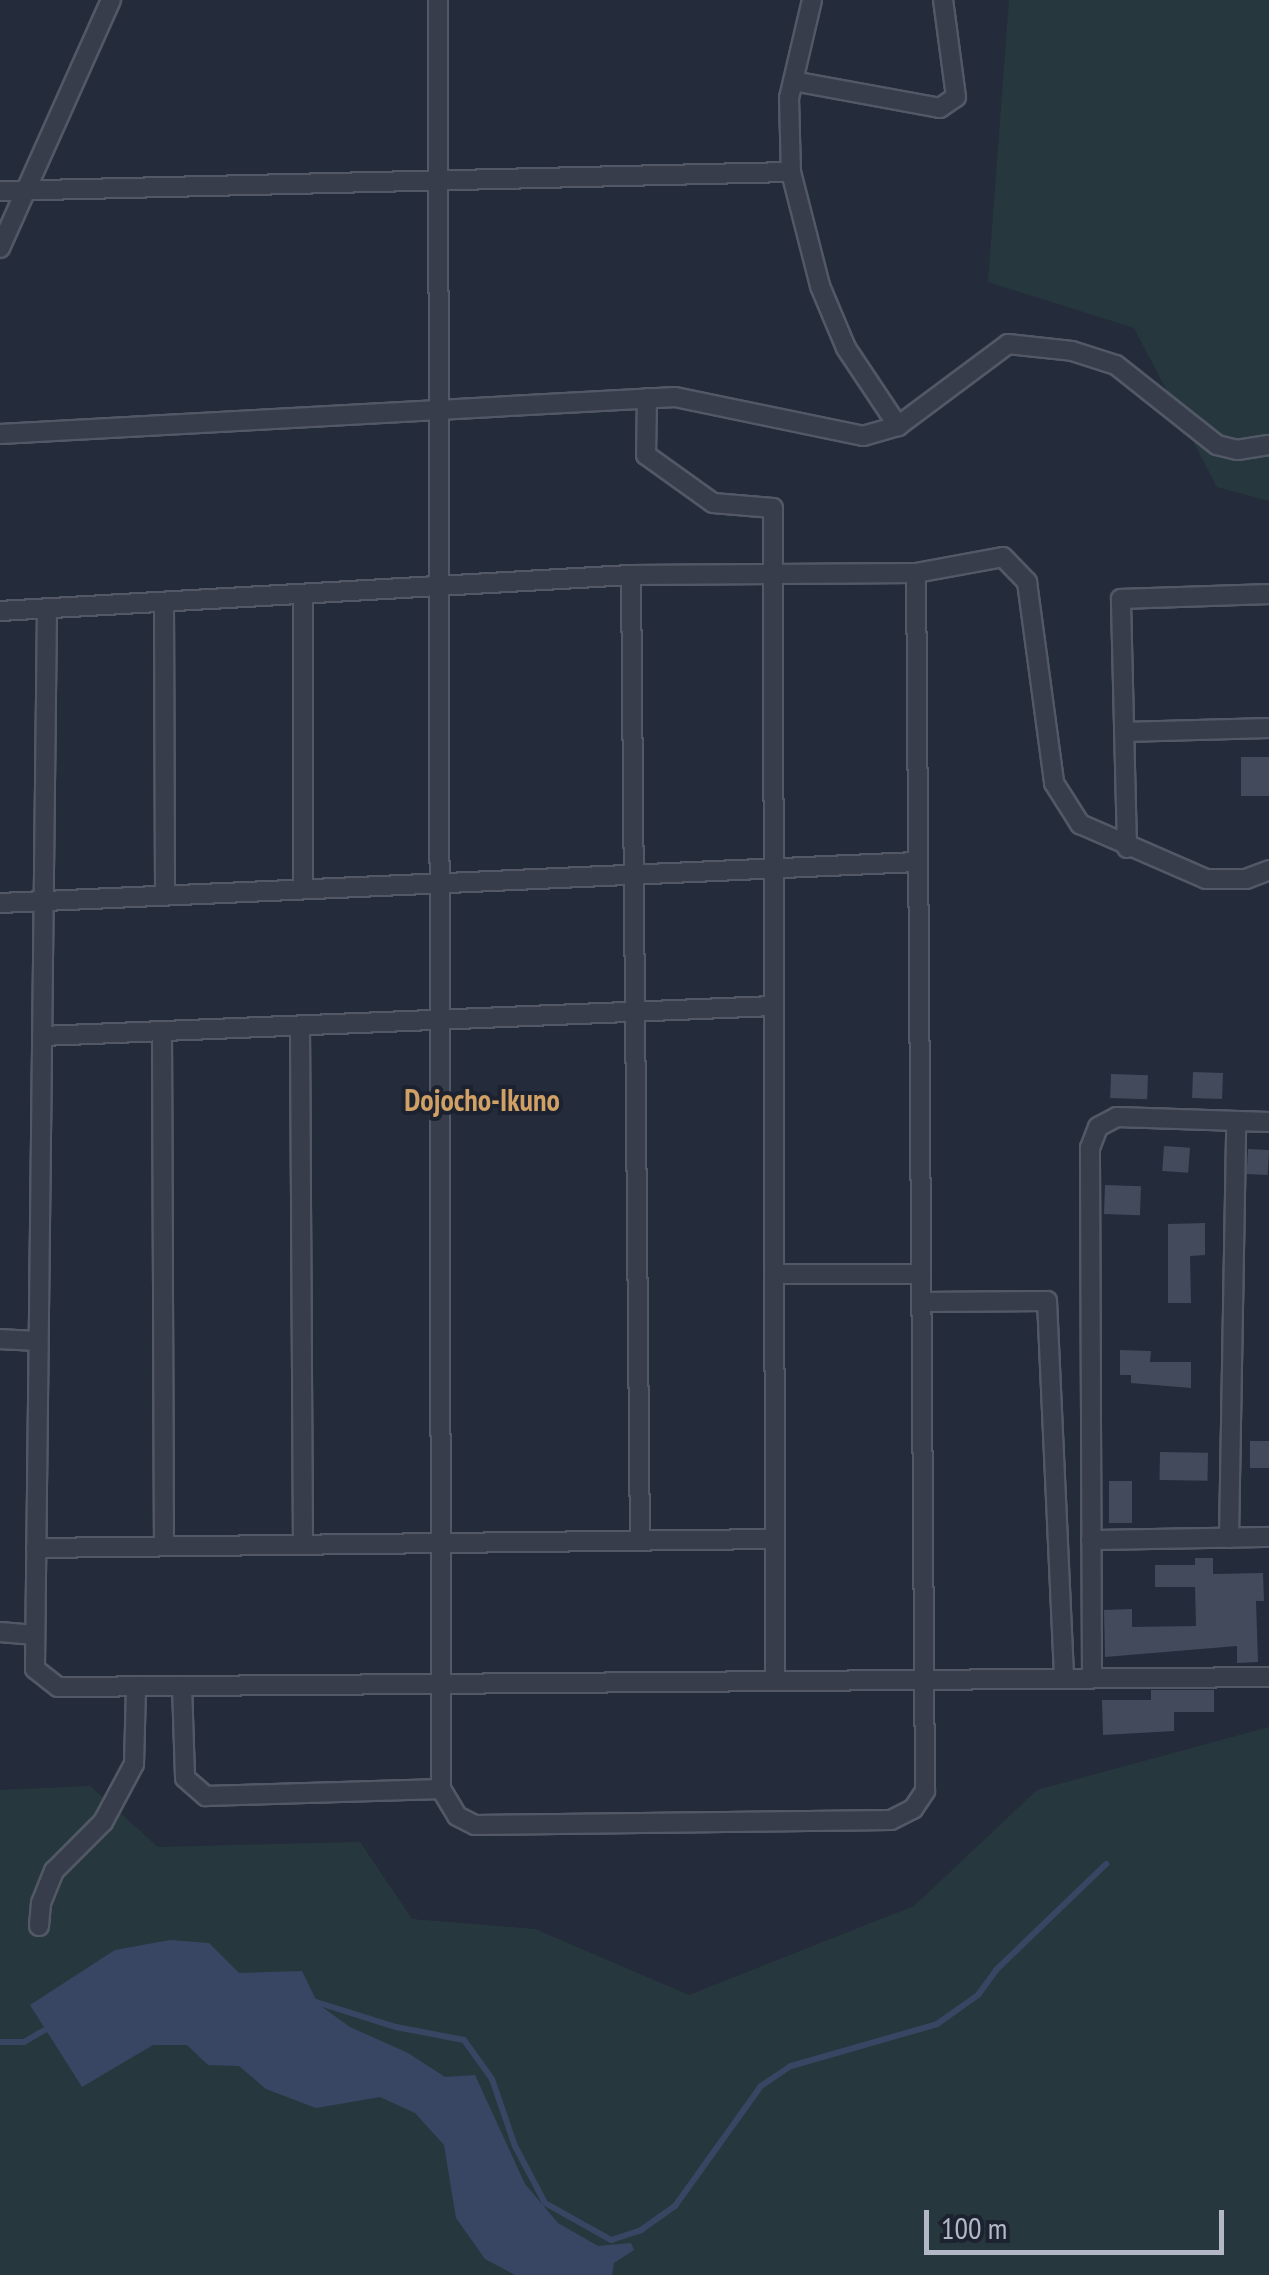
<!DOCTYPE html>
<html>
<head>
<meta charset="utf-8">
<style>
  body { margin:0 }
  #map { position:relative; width:1269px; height:2275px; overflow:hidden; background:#242b3b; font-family:"PT Sans Narrow",sans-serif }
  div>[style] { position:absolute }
  .green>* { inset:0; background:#26383d }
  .water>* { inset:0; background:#394663 }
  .stream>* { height:6px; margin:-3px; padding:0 3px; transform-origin:3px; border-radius:3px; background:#394663 }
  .building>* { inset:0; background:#434a5c; transform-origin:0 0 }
  .roads { filter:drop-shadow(2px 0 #525866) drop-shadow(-2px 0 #525866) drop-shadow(0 2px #525866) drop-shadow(0 -2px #525866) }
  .minor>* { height:18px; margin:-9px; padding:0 9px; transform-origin:9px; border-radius:9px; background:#373d4b }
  span { translate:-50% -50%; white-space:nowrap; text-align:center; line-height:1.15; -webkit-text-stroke:8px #1c2230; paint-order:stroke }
  .quarter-label { font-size:30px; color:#d0a064; font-weight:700 }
  .scale { position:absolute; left:924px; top:2210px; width:300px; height:45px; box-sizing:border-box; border:5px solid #b3b8c7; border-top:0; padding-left:12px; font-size:30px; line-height:35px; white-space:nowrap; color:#b3b8c7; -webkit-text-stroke:8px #1c2230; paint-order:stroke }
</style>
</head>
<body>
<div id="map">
  <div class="green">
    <i style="clip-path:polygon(1009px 0,1269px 0,1269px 501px,1217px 487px,1134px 328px,988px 282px)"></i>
    <i style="clip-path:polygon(1269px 1727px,1269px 2275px,0 2275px,0 1790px,90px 1786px,158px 1847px,360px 1842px,412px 1919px,535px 1929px,689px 1995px,914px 1906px,1037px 1790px)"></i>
  </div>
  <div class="water">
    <i style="clip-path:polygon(170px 1940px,209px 1943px,239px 1973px,302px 1971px,318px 2004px,350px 2027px,408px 2053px,445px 2077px,475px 2075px,525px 2184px,558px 2223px,598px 2246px,631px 2243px,634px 2250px,614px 2263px,612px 2275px,515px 2275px,485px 2259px,456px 2218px,444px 2145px,415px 2113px,380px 2097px,316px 2108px,266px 2089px,239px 2066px,208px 2065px,187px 2045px,153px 2045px,82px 2087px,30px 2005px,115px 1950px)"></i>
  </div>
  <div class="stream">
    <i style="left:313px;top:2001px;width:87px;rotate:17.4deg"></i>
    <i style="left:396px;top:2027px;width:69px;rotate:10.8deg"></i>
    <i style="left:464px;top:2040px;width:48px;rotate:54.3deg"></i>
    <i style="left:492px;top:2079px;width:71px;rotate:71.1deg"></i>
    <i style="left:515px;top:2146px;width:64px;rotate:62.2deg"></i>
    <i style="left:545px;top:2203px;width:76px;rotate:29.3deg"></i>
    <i style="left:611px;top:2240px;width:32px;rotate:-18deg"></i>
    <i style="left:641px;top:2230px;width:42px;rotate:-35.2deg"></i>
    <i style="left:675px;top:2206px;width:148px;rotate:-54.4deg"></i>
    <i style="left:761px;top:2086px;width:36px;rotate:-34deg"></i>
    <i style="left:791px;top:2066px;width:152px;rotate:-16deg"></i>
    <i style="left:937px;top:2024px;width:50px;rotate:-35.3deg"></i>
    <i style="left:978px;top:1995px;width:31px;rotate:-54deg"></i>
    <i style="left:996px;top:1970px;width:153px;rotate:-43.9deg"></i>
    <i style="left:0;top:2042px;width:24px"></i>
    <i style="left:24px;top:2042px;width:32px;rotate:-30deg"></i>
  </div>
  <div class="building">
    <i style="left:1269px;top:757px;width:39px;height:28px;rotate:90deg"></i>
    <i style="left:1193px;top:1072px;width:30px;height:26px;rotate:2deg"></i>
    <i style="left:1111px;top:1074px;width:37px;height:24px;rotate:2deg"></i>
    <i style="left:1164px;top:1146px;width:26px;height:25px;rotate:4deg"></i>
    <i style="left:1248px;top:1149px;width:21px;height:25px;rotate:3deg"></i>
    <i style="left:1105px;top:1185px;width:36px;height:29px;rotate:2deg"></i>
    <i style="clip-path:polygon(1205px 1223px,1205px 1255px,1190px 1256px,1191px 1303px,1168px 1303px,1168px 1224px)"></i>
    <i style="clip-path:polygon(1120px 1350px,1151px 1351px,1150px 1362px,1191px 1362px,1191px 1388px,1131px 1383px,1131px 1375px,1120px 1375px)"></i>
    <i style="left:1250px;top:1441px;width:19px;height:27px"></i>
    <i style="left:1160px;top:1452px;width:48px;height:28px;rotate:1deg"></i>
    <i style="left:1109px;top:1481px;width:23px;height:42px"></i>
    <i style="clip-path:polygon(1195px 1558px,1213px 1558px,1213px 1574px,1263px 1573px,1264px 1601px,1256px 1601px,1258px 1662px,1237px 1663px,1237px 1646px,1105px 1657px,1104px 1610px,1132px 1609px,1132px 1627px,1196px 1626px,1195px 1587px,1155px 1587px,1155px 1565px,1195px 1565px)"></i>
    <i style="clip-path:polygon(1151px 1690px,1214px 1690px,1214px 1712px,1174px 1712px,1174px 1731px,1103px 1735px,1102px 1700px,1151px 1700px)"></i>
  </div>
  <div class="roads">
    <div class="minor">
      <i style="left:438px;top:0;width:1789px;rotate:89.9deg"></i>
      <i style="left:441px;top:1789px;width:31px;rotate:59deg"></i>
      <i style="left:457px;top:1816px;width:20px;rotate:27deg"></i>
      <i style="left:475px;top:1825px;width:416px;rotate:-0.7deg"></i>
      <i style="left:891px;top:1820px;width:25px;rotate:-27deg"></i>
      <i style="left:913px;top:1809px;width:22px;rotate:-56deg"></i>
      <i style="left:925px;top:1791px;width:1218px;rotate:-90.42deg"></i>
      <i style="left:812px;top:0;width:101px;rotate:103.2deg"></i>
      <i style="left:789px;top:98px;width:74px;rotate:88.5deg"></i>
      <i style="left:791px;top:172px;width:118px;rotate:75.7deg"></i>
      <i style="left:820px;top:286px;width:67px;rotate:67.2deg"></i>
      <i style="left:846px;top:348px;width:94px;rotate:56.3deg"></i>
      <i style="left:793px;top:81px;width:149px;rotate:10.4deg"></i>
      <i style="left:940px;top:108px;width:19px;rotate:-35deg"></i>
      <i style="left:956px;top:97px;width:98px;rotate:-97.6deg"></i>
      <i style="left:0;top:191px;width:791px;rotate:-1.38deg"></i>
      <i style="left:0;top:248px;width:272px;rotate:-65.9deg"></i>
      <i style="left:647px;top:398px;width:57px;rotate:91deg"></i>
      <i style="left:646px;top:455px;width:82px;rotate:35.6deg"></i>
      <i style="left:713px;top:503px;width:60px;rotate:4.8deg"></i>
      <i style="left:773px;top:508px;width:1173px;rotate:89.9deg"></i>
      <i style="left:0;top:434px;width:676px;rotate:-3.14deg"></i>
      <i style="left:675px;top:397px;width:192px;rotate:11.7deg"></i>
      <i style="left:863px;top:436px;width:36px;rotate:-16deg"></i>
      <i style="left:898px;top:426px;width:137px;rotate:-36.7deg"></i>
      <i style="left:1008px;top:344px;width:64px;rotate:6.2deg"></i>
      <i style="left:1072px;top:351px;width:46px;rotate:17.7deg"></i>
      <i style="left:1116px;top:365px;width:129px;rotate:38.4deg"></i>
      <i style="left:1217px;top:445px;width:21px;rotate:14deg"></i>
      <i style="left:1237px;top:450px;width:32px;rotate:-9deg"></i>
      <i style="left:631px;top:575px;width:966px;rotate:89.47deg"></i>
      <i style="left:303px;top:594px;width:295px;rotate:90deg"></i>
      <i style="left:164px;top:602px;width:293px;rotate:89.8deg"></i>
      <i style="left:47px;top:608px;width:1061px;rotate:90.65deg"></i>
      <i style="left:35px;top:1669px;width:29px;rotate:38deg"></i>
      <i style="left:58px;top:1687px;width:1211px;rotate:-0.47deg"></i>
      <i style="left:0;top:611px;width:632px;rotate:-3.27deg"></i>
      <i style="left:631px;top:575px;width:285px;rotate:-0.4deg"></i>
      <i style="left:916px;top:573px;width:88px;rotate:-10.4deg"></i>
      <i style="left:1003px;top:557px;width:35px;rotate:46deg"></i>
      <i style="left:1027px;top:582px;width:203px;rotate:82.3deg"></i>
      <i style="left:1054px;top:783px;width:49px;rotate:57.6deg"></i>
      <i style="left:1080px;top:824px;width:137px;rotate:23.6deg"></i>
      <i style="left:1206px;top:879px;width:40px"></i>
      <i style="left:1246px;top:879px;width:25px;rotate:-21deg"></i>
      <i style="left:1124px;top:732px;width:145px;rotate:-1.6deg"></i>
      <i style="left:1127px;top:848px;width:249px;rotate:-91.4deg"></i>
      <i style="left:1121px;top:599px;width:148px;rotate:-1.9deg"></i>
      <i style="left:0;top:903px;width:919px;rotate:-2.56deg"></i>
      <i style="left:300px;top:1026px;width:519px;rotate:89.67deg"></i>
      <i style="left:162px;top:1031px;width:515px;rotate:89.78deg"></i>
      <i style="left:42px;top:1036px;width:733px;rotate:-2.35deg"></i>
      <i style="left:775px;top:1274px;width:146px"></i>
      <i style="left:921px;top:1302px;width:126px;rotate:-0.5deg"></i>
      <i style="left:1047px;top:1301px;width:378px;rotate:87.4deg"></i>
      <i style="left:0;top:1339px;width:38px;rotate:3deg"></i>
      <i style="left:1229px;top:1538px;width:417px;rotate:-89deg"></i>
      <i style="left:1091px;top:1540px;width:178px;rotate:-1deg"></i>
      <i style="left:36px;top:1548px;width:739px;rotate:-0.7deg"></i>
      <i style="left:0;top:1632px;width:35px;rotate:5deg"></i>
      <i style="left:1092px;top:1678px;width:530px;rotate:-90.22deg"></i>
      <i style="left:1090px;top:1148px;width:22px;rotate:-69deg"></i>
      <i style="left:1098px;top:1127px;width:21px;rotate:-28deg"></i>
      <i style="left:1117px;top:1117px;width:152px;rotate:1.9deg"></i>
      <i style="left:182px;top:1686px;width:92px;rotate:88.1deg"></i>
      <i style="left:185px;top:1778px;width:28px;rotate:41deg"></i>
      <i style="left:206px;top:1796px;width:235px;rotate:-1.7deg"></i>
      <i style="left:39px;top:1926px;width:23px;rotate:-85deg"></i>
      <i style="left:41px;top:1903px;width:35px;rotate:-68deg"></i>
      <i style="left:54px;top:1871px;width:69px;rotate:-45deg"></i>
      <i style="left:103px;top:1822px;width:66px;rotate:-61.9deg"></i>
      <i style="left:134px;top:1764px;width:77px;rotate:-88.5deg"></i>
    </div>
  </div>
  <div class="quarter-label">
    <span style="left:482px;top:1100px">Dojocho-Ikuno</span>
  </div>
  <div class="scale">100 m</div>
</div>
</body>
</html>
